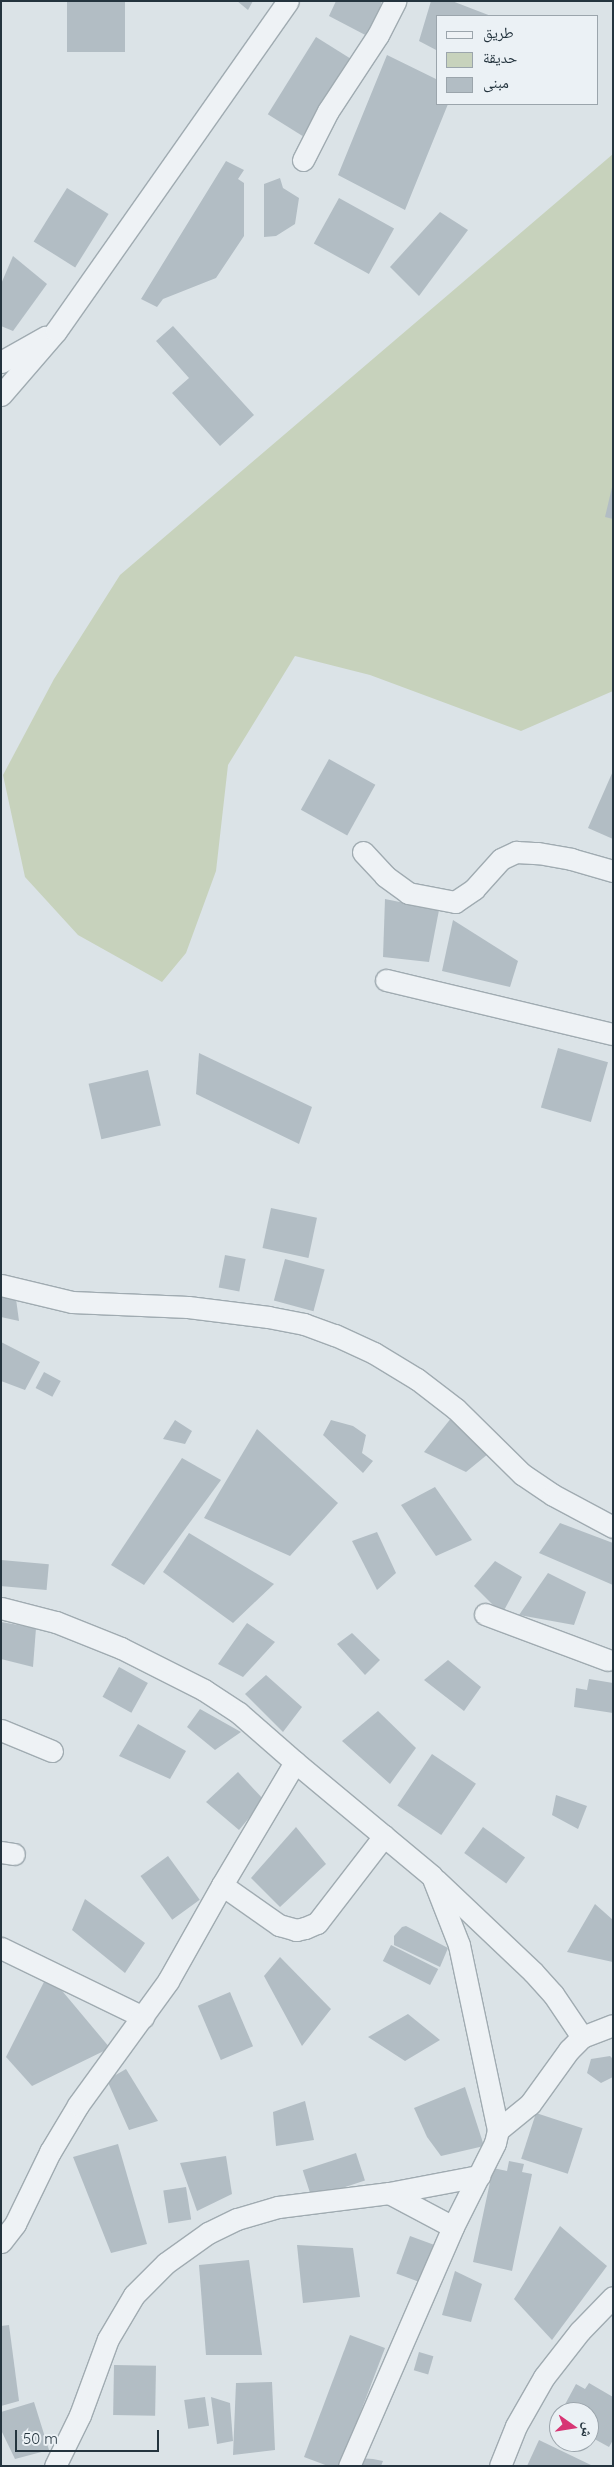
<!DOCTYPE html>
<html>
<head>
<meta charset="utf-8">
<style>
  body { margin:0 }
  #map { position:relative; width:614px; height:2467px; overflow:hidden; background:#dbe3e7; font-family:Quicksand,"Noto Naskh Arabic",sans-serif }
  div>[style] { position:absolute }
  .green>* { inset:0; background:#c7d2bc }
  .building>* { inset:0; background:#b2bdc4; transform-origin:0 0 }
  .roads { filter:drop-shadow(1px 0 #a0abb1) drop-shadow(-1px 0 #a0abb1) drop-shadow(0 1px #a0abb1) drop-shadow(0 -1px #a0abb1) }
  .minor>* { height:21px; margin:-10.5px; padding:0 10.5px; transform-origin:10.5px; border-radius:10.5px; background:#eef2f5 }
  span { translate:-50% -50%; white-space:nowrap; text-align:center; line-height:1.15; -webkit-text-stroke:4.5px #ebf1f5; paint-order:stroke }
  .frame { position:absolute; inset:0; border:2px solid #24343e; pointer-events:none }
  .legend { position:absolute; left:436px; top:15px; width:162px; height:90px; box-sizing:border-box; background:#ebf1f5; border:1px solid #9ba5ac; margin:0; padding:6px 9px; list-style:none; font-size:15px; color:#24343e }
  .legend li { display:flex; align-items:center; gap:10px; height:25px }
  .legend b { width:25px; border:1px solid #9ba5ac }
  .north { position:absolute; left:549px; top:2402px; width:50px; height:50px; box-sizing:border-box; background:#ebf1f5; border:1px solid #9ba5ac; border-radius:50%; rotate:103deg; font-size:14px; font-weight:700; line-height:20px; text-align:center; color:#24343e }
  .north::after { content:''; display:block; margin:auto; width:18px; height:22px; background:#d73574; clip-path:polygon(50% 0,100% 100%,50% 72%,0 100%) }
  .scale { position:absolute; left:15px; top:2430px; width:144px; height:22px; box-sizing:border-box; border:2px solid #24343e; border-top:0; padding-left:6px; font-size:15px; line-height:18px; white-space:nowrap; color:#24343e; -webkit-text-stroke:4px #ebf1f5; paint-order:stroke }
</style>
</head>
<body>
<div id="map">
  <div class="green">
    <i style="clip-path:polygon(613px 154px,613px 691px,521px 731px,370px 675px,295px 656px,228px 765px,216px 871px,186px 953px,162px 982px,78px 935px,25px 877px,3px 775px,54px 679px,120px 575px)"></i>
  </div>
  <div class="building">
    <i style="left:67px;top:1px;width:58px;height:51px"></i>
    <i style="clip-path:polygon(237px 1px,253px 1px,248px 10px)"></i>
    <i style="clip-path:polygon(336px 1px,382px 1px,371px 38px,329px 16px)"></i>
    <i style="clip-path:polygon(431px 1px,452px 1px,491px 16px,438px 16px,438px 51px,419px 41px)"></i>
    <i style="left:316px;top:37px;width:41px;height:91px;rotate:32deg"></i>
    <i style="clip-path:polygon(387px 55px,438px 80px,438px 104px,448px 104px,405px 210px,338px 175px)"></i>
    <i style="clip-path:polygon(226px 161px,244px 170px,238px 179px,244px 183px,244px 236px,216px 278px,163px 299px,157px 307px,141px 299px)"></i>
    <i style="clip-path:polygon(280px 178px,283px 188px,299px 198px,295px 224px,276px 236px,264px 237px,264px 184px)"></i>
    <i style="left:67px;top:188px;width:49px;height:63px;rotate:32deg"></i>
    <i style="left:339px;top:198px;width:63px;height:52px;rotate:29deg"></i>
    <i style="clip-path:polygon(440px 212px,468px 230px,419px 296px,390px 267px)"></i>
    <i style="clip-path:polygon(13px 256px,47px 284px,13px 331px,1px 326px,1px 284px)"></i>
    <i style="clip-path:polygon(173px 326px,254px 415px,220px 446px,172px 393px,189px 378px,156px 341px)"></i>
    <i style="clip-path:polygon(613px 483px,613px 519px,605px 517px)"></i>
    <i style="left:329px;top:759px;width:53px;height:58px;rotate:29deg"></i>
    <i style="clip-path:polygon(613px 771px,613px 839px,588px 828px)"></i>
    <i style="clip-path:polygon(385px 899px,439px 910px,429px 962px,383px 957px)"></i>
    <i style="clip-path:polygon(453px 920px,518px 961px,510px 987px,442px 971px)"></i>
    <i style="left:558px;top:1048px;width:52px;height:62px;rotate:16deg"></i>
    <i style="clip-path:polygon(199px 1053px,312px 1107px,299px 1144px,196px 1094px)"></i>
    <i style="left:148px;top:1070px;width:57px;height:61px;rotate:77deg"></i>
    <i style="left:271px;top:1208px;width:47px;height:41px;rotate:12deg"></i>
    <i style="left:225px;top:1255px;width:21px;height:33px;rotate:11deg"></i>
    <i style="left:285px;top:1259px;width:41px;height:43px;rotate:15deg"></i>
    <i style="clip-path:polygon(1px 1295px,16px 1299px,19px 1321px,1px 1317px)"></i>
    <i style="clip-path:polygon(1px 1342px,40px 1362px,25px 1390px,1px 1381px)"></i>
    <i style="left:44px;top:1372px;width:19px;height:18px;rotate:28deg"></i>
    <i style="clip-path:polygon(452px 1417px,488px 1454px,466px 1472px,424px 1452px)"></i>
    <i style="clip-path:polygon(175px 1420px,192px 1431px,185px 1444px,163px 1439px)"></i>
    <i style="clip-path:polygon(331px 1420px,353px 1426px,366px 1435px,362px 1453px,373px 1461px,363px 1473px,323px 1435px)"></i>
    <i style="clip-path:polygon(257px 1429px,338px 1503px,290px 1556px,204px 1518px)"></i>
    <i style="clip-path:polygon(182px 1458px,221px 1480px,144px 1585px,111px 1565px)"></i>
    <i style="clip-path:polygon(435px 1487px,472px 1540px,436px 1556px,401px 1505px)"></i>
    <i style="clip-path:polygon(560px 1523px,613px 1543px,613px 1585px,539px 1553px)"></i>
    <i style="clip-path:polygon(377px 1532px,396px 1573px,377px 1590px,352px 1541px)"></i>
    <i style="clip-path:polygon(189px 1533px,274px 1584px,233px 1623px,163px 1572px)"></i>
    <i style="left:1px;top:1560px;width:48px;height:26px;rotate:5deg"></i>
    <i style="clip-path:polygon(495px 1561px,522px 1577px,502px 1614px,474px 1586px)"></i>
    <i style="clip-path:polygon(548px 1573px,586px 1592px,574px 1625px,519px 1615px)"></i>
    <i style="clip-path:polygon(1px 1622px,36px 1628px,33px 1667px,1px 1659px)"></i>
    <i style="clip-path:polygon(247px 1623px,275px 1642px,243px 1677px,218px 1664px)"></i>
    <i style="clip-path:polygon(352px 1633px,380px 1660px,365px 1675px,337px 1644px)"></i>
    <i style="clip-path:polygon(448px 1660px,481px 1687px,464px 1711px,424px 1680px)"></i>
    <i style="left:119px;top:1667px;width:33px;height:34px;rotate:29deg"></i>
    <i style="clip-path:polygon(266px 1675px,302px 1707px,283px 1732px,245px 1694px)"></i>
    <i style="clip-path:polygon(589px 1679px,613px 1683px,613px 1713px,574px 1707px,576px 1688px,587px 1690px)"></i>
    <i style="clip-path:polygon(200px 1709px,241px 1732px,215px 1750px,187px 1727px)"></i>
    <i style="clip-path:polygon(378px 1711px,416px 1748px,390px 1784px,342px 1741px)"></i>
    <i style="clip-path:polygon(138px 1724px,186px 1751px,170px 1779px,119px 1756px)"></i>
    <i style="left:432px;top:1754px;width:53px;height:62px;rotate:34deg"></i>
    <i style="clip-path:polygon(238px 1772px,264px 1800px,239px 1830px,206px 1802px)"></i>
    <i style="clip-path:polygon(556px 1795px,587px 1806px,578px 1829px,552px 1815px)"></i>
    <i style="clip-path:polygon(296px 1827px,326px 1864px,280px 1907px,251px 1878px)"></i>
    <i style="left:483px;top:1827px;width:52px;height:32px;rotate:36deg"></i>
    <i style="left:168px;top:1856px;width:54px;height:34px;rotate:54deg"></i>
    <i style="clip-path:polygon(85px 1899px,145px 1943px,125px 1973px,72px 1930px)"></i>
    <i style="clip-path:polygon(595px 1904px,613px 1920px,613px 1962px,567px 1952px)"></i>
    <i style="clip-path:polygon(406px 1926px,448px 1948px,440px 1967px,394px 1945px,394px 1936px,402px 1927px)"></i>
    <i style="left:391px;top:1945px;width:53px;height:18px;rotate:27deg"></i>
    <i style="clip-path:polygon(280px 1957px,331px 2009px,302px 2046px,264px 1976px)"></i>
    <i style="clip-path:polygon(48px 1974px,110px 2048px,32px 2086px,6px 2057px)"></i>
    <i style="left:230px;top:1992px;width:59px;height:35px;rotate:67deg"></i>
    <i style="clip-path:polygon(408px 2014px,440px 2040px,405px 2061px,368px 2037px)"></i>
    <i style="clip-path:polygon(610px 2056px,613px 2059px,613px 2077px,601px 2083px,587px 2073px,591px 2059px)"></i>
    <i style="clip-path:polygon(126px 2069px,158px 2121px,129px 2130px,107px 2080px)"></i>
    <i style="clip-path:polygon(465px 2087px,484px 2146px,441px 2156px,427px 2137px,414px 2108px)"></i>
    <i style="clip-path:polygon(305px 2101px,314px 2140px,276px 2146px,273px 2112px)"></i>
    <i style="left:536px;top:2113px;width:49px;height:48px;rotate:18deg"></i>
    <i style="clip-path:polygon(118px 2144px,147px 2244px,111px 2253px,73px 2157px)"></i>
    <i style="left:356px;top:2153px;width:29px;height:56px;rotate:72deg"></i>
    <i style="clip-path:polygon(226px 2156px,232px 2194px,197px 2211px,180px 2163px)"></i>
    <i style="clip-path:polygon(509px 2161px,524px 2164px,522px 2172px,532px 2174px,512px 2271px,473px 2262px,493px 2168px,507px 2171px)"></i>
    <i style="left:186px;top:2187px;width:33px;height:23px;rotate:81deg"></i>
    <i style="clip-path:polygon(560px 2226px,607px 2266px,552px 2340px,514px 2299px)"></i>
    <i style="left:410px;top:2236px;width:29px;height:40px;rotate:20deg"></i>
    <i style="clip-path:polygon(297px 2245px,353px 2248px,360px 2297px,303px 2303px)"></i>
    <i style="clip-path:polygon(249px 2260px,262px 2355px,206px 2355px,199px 2265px)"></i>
    <i style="clip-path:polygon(455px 2271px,482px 2284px,471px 2322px,442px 2315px)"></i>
    <i style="clip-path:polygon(9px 2325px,19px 2401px,1px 2406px,1px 2326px)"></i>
    <i style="clip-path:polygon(350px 2335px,385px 2348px,340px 2466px,328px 2466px,304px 2457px)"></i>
    <i style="left:419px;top:2352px;width:15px;height:19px;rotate:16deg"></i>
    <i style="left:114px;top:2365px;width:42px;height:50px;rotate:1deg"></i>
    <i style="clip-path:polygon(272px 2382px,275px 2450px,233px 2455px,236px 2383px)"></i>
    <i style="clip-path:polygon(589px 2383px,613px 2397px,613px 2440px,609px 2447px,589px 2436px,589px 2412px,562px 2410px,576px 2384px,585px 2389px)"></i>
    <i style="left:205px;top:2397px;width:29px;height:21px;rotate:82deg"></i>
    <i style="clip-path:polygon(211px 2397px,230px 2403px,233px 2441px,217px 2444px)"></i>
    <i style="clip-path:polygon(34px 2402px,49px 2450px,15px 2459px,1px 2430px,1px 2412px)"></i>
    <i style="clip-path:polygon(539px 2440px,593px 2466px,527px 2466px)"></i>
    <i style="clip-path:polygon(358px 2458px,373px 2459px,383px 2461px,381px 2466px,355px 2466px)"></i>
  </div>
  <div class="roads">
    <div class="minor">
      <i style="left:303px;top:160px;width:55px;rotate:-63deg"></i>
      <i style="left:328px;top:111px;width:91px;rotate:-56.7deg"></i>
      <i style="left:378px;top:35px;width:38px;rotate:-63deg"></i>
      <i style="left:1px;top:362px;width:51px;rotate:-29.6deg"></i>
      <i style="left:1px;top:395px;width:84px;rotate:-49.3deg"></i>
      <i style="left:56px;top:331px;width:403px;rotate:-54.9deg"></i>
      <i style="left:363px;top:852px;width:33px;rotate:47deg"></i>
      <i style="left:385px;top:876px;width:29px;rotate:36deg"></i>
      <i style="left:408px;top:893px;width:48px;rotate:10.8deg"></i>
      <i style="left:455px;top:902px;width:23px;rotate:-34deg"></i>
      <i style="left:474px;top:889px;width:40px;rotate:-48deg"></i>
      <i style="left:501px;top:859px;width:17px;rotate:-25deg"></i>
      <i style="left:516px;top:852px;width:22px;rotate:3deg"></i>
      <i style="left:538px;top:853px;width:34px;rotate:10deg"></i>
      <i style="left:571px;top:859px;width:44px;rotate:15.9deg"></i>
      <i style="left:386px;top:980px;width:233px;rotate:13.4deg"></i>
      <i style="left:1px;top:1285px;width:73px;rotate:13.5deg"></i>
      <i style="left:72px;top:1302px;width:116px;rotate:2.5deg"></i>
      <i style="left:188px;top:1307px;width:81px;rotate:7.1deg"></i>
      <i style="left:268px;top:1317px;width:37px;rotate:11deg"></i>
      <i style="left:304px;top:1324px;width:33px;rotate:20deg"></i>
      <i style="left:335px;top:1335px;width:43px;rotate:24.8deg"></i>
      <i style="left:374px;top:1353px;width:50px;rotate:31.2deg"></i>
      <i style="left:417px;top:1379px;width:49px;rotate:37.6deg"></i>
      <i style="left:456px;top:1409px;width:93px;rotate:44.6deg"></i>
      <i style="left:522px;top:1474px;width:37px;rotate:34deg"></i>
      <i style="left:553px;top:1495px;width:68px;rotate:28.1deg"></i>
      <i style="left:1px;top:1608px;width:57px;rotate:14.3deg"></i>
      <i style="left:56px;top:1622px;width:70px;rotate:21.8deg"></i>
      <i style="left:121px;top:1648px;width:93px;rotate:26.8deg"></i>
      <i style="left:204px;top:1690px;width:42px;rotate:33.3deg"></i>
      <i style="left:239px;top:1713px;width:74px;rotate:41.2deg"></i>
      <i style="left:295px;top:1762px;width:178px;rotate:39.8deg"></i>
      <i style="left:432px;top:1876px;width:74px;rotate:68.6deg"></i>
      <i style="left:459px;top:1945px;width:189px;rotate:78.1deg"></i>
      <i style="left:498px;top:2130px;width:13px;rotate:103deg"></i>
      <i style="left:495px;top:2143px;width:94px;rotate:116.6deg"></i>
      <i style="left:453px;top:2227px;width:261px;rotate:113.5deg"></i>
      <i style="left:485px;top:1614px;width:131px;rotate:20.5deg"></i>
      <i style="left:1px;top:1730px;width:55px;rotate:22.4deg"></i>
      <i style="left:1px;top:1852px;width:13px;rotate:9deg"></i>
      <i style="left:436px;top:1880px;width:134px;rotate:43.5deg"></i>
      <i style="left:533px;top:1972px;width:30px;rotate:48deg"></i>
      <i style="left:553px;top:1994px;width:52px;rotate:56deg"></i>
      <i style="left:222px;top:1885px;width:143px;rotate:-59.3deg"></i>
      <i style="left:1px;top:1948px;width:158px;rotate:25.9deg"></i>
      <i style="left:498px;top:2130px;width:41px;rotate:-39.1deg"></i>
      <i style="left:530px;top:2104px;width:67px;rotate:-54.2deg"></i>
      <i style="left:569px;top:2050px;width:18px;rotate:-45deg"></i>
      <i style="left:582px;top:2037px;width:33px;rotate:-21deg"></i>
      <i style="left:389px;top:2193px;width:72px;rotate:28deg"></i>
      <i style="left:1px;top:2242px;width:23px;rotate:-52deg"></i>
      <i style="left:15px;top:2224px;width:80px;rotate:-64.1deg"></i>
      <i style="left:50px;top:2152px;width:55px;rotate:-59.2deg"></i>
      <i style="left:78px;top:2105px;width:153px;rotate:-54deg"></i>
      <i style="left:168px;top:1981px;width:110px;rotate:-60.6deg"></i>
      <i style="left:222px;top:1885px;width:70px;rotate:35.1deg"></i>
      <i style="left:279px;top:1925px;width:18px;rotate:16deg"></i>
      <i style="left:296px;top:1930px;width:9px;rotate:-13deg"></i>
      <i style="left:305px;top:1928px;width:13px;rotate:-23deg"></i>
      <i style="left:317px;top:1923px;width:110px;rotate:-52.4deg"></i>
      <i style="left:55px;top:2466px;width:57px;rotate:-63.9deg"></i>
      <i style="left:80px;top:2415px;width:81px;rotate:-69.8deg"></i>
      <i style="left:108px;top:2339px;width:51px;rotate:-59.4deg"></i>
      <i style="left:134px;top:2295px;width:45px;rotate:-45deg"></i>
      <i style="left:166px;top:2263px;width:52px;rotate:-35.5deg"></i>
      <i style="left:208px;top:2233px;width:32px;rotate:-26deg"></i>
      <i style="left:237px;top:2219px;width:43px;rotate:-16.3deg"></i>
      <i style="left:278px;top:2207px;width:112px;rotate:-7.2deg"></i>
      <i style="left:389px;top:2193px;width:92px;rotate:-10.7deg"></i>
      <i style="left:500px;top:2466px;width:43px;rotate:-68.2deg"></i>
      <i style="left:516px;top:2426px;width:56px;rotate:-60.3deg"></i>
      <i style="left:544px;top:2377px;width:58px;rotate:-52deg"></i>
      <i style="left:580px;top:2331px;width:47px;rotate:-45.9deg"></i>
    </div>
  </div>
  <div class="frame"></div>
  <ul class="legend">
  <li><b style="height:6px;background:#eef2f5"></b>طريق</li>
  <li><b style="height:14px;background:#c7d2bc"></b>حديقة</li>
  <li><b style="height:14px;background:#b2bdc4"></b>مبنى</li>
  </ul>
  <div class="north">ش</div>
  <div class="scale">50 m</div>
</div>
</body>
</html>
